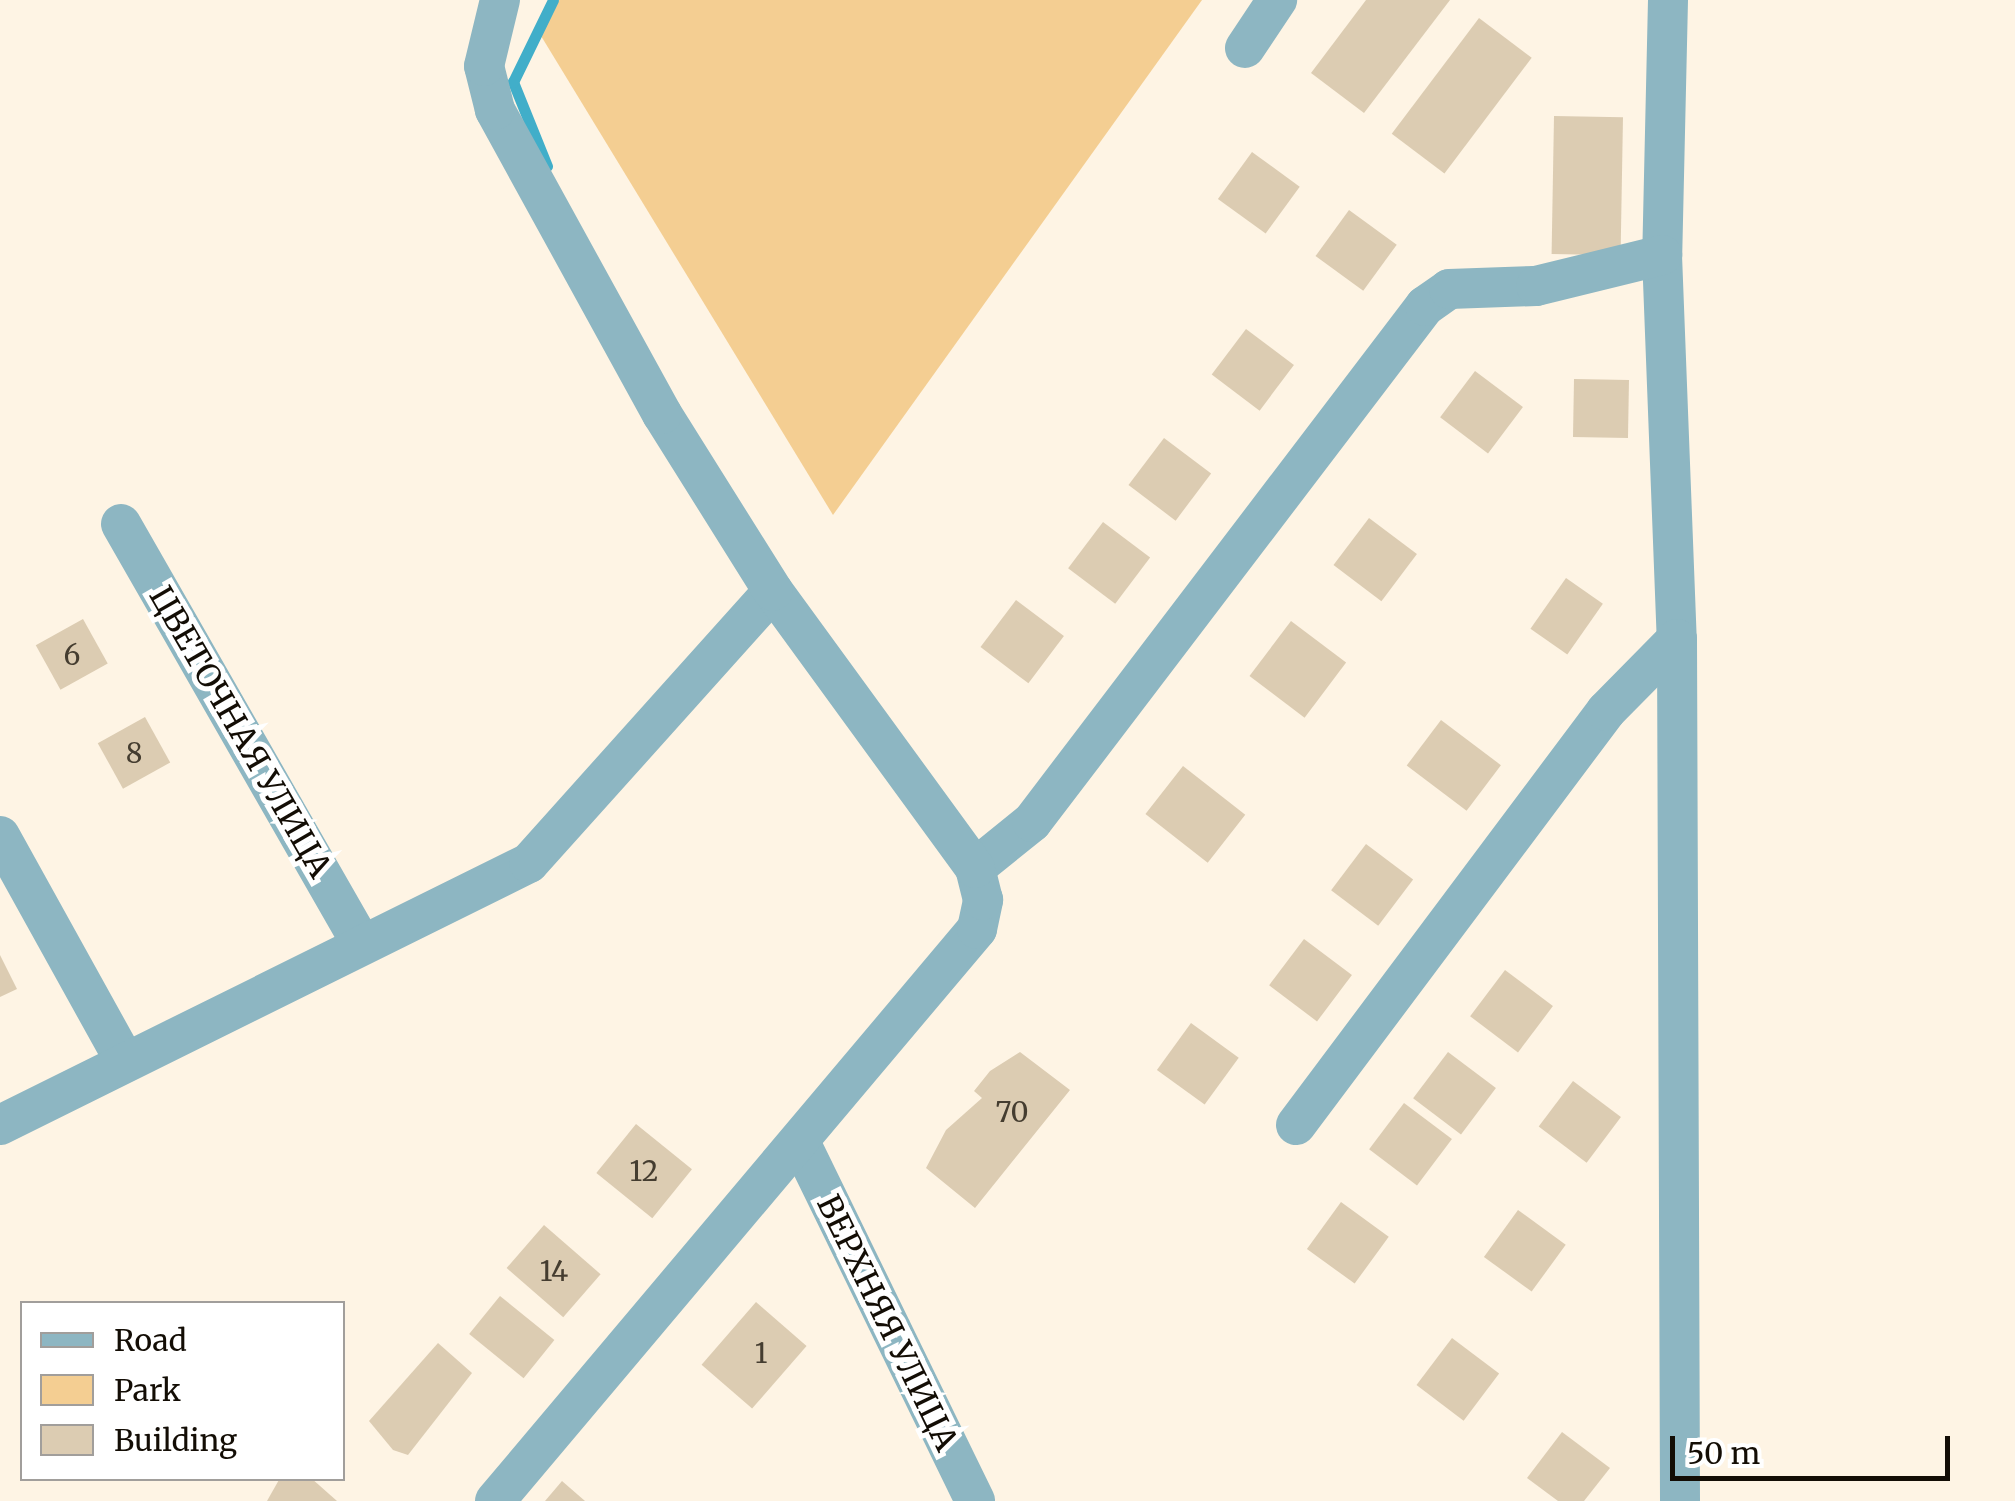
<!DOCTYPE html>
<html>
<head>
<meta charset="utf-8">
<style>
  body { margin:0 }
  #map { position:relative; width:2015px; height:1501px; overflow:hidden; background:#fef4e4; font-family:Merriweather,serif }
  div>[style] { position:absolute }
  .green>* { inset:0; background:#f4ce92 }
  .stream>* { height:11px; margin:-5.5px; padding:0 5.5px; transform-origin:5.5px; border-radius:5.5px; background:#41aec9 }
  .building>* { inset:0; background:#dcccb2; transform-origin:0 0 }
  .minor>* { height:40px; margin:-20px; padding:0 20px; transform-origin:20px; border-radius:20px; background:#8db6c2 }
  span { translate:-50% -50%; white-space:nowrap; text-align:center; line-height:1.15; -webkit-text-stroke:10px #fff; paint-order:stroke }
  .number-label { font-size:28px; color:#453d30 }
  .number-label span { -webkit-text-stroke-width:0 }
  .street-label { font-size:32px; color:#130d05 }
  .legend { position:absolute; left:20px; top:1301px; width:325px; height:180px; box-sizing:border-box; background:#fff; border:2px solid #a19e9b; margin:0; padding:12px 18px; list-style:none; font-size:30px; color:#130d05 }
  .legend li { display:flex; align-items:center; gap:20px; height:50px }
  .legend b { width:50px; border:2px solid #a19e9b }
  .scale { position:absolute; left:1670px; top:1436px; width:280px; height:45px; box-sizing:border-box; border:5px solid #130d05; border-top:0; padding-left:12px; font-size:30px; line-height:35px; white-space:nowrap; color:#130d05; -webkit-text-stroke:8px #fff; paint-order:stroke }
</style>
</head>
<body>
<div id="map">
  <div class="green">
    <i style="clip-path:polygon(557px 0,1202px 0,833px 515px,538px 31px)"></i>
  </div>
  <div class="stream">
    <i style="left:547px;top:166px;width:91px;rotate:-112deg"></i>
    <i style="left:513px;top:82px;width:91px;rotate:-64deg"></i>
  </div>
  <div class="building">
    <i style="clip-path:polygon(1366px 0,1450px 0,1364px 113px,1311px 73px)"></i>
    <i style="left:1479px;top:18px;width:66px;height:145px;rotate:37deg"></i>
    <i style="left:1554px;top:116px;width:69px;height:138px;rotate:1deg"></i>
    <i style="left:1252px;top:152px;width:59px;height:58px;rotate:36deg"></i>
    <i style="left:1349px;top:210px;width:59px;height:57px;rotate:36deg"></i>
    <i style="left:1246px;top:329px;width:60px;height:57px;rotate:37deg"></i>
    <i style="left:1475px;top:371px;width:60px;height:58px;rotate:37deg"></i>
    <i style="left:1574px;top:379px;width:55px;height:58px;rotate:1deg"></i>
    <i style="left:1164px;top:438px;width:59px;height:59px;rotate:37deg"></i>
    <i style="left:1369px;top:518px;width:60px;height:59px;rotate:37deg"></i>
    <i style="left:1103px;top:522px;width:59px;height:58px;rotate:37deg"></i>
    <i style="left:1566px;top:578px;width:45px;height:62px;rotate:35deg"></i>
    <i style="left:1016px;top:600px;width:60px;height:59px;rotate:37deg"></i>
    <i style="left:83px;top:619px;width:51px;height:54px;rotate:61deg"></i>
    <i style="left:1291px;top:621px;width:69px;height:69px;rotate:37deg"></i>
    <i style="left:145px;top:717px;width:52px;height:54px;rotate:61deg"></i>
    <i style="left:1441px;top:720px;width:75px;height:57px;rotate:37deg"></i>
    <i style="left:1183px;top:766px;width:79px;height:61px;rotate:38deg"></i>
    <i style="left:1366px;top:844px;width:59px;height:58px;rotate:37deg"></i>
    <i style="left:1304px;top:939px;width:60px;height:58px;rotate:37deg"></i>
    <i style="clip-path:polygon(0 955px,17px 989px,0 997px)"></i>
    <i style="left:1505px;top:970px;width:60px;height:58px;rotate:37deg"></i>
    <i style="left:1191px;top:1023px;width:59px;height:58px;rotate:36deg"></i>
    <i style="clip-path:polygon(1020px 1052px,1070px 1090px,975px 1208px,926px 1168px,946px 1130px,982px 1098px,974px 1091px,990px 1071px)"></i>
    <i style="left:1448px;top:1052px;width:60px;height:58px;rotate:37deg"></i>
    <i style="left:1573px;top:1081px;width:60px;height:57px;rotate:37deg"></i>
    <i style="left:1404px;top:1103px;width:60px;height:58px;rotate:37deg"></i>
    <i style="left:636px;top:1124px;width:72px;height:63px;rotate:39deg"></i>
    <i style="left:1341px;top:1202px;width:59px;height:58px;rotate:36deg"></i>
    <i style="left:1518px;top:1210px;width:59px;height:58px;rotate:36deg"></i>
    <i style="left:544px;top:1225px;width:75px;height:57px;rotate:41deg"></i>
    <i style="left:500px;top:1296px;width:70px;height:49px;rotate:39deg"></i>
    <i style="left:756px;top:1302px;width:67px;height:83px;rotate:41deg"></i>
    <i style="left:1452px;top:1338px;width:59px;height:59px;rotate:37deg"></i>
    <i style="clip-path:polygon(438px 1343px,472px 1373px,408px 1455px,393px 1450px,369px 1421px)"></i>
    <i style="clip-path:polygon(1562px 1432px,1610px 1468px,1584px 1501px,1558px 1501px,1527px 1478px)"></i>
    <i style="clip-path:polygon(280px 1478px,311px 1478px,337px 1501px,267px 1501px)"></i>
    <i style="clip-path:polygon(562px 1481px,585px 1501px,545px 1501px)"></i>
  </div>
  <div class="minor">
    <i style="left:1668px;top:0;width:255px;rotate:91.3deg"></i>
    <i style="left:1662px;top:255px;width:384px;rotate:87.8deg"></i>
    <i style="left:1677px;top:639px;width:862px;rotate:89.8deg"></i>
    <i style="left:1245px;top:48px;width:58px;rotate:-56.3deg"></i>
    <i style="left:121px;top:524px;width:479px;rotate:60.2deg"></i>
    <i style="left:0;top:836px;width:256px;rotate:61deg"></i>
    <i style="left:975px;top:868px;width:73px;rotate:-38.9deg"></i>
    <i style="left:1032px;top:822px;width:649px;rotate:-52.71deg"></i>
    <i style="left:1425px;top:306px;width:29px;rotate:-35deg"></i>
    <i style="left:1449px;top:289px;width:87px;rotate:-2deg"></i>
    <i style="left:1536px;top:286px;width:130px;rotate:-13.8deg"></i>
    <i style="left:0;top:1125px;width:590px;rotate:-26.35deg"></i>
    <i style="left:529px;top:863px;width:365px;rotate:-48.1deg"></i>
    <i style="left:1296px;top:1125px;width:517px;rotate:-53.17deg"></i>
    <i style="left:1606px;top:711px;width:101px;rotate:-45.4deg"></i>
    <i style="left:801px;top:1144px;width:397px;rotate:64deg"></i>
    <i style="left:495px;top:1501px;width:748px;rotate:-49.88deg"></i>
    <i style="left:977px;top:929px;width:30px;rotate:-78deg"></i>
    <i style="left:983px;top:900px;width:33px;rotate:-104deg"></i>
    <i style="left:975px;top:868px;width:343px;rotate:-126.1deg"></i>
    <i style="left:773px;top:591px;width:209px;rotate:-122.1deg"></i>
    <i style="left:662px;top:414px;width:347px;rotate:-118.8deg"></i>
    <i style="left:495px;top:110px;width:45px;rotate:-104deg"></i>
    <i style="left:484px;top:66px;width:68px;rotate:-76.4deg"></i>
  </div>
  <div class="number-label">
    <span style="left:72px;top:655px">6</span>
    <span style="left:134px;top:753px">8</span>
    <span style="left:1012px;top:1112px">70</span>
    <span style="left:644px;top:1171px">12</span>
    <span style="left:554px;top:1271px">14</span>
    <span style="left:761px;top:1353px">1</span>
  </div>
  <div class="street-label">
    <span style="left:240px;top:732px;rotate:60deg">ЦВЕТОЧНАЯ УЛИЦА</span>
    <span style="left:887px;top:1323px;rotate:64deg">ВЕРХНЯЯ УЛИЦА</span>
  </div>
  <ul class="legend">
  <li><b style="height:12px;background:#8db6c2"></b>Road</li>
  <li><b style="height:28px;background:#f4ce92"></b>Park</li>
  <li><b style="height:28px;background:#dcccb2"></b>Building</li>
  </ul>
  <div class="scale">50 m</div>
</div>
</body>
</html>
